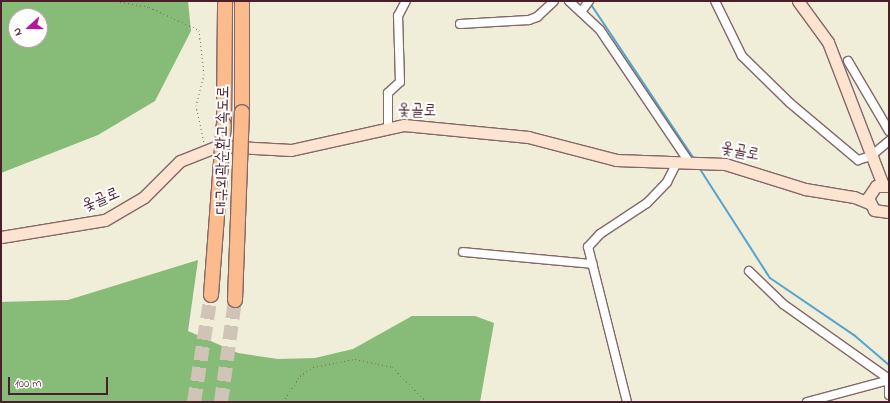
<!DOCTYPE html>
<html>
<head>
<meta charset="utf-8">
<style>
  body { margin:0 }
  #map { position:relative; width:890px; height:403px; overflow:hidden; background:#f0edd8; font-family:"Indie Flower","Poor Story",sans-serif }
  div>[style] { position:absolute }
  .forest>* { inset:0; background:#86bc77 }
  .stream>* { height:2px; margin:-1px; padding:0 1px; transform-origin:1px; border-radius:1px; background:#55a4cf }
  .highway-tunnel>* { height:14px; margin-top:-7px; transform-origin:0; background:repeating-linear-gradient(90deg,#cfc4b5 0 14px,transparent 0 21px) }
  .path>* { height:1px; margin-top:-0.5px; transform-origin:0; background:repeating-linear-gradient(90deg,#846768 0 1px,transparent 0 4px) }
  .roads { filter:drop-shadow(1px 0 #846768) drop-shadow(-1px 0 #846768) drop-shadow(0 1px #846768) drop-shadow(0 -1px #846768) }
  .street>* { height:8px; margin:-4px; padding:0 4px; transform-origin:4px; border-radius:4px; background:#fff }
  .secondary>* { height:11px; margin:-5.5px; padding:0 5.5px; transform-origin:5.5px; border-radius:5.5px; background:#fde4d1 }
  .highway>* { height:14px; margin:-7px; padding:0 7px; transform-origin:7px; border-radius:7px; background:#fbbb8d }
  .bridges { filter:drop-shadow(1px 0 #846768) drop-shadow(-1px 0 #846768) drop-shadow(0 1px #846768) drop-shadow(0 -1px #846768) }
  .highway-bridge>* { height:14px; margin:-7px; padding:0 7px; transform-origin:7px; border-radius:7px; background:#fbbb8d }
  span { translate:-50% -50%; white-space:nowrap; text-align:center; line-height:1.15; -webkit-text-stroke:4px #fff; paint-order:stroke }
  .street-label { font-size:16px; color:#4a1f2b }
  .frame { position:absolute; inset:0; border:2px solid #4a1f2b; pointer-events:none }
  .north { position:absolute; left:8px; top:8px; width:40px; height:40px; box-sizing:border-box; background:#fff; border:1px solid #b7a5aa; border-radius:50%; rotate:249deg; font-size:11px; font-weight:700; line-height:16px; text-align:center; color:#4a1f2b }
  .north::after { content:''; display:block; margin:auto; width:14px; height:18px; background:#b5179e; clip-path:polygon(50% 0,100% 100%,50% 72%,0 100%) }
  .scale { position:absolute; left:8px; top:377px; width:100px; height:18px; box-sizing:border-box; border:2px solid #4a1f2b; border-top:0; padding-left:5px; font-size:12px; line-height:14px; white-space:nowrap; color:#4a1f2b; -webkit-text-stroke:3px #fff; paint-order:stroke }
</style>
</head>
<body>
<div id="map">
  <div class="forest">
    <i style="clip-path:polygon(evenodd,1px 1px,188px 1px,191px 31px,155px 101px,98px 135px,1px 173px,1px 1px,16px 16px,40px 16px,40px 40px,16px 40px,16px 16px)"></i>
    <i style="clip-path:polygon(198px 260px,188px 331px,238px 353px,278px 359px,315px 358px,353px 349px,412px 316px,475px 316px,494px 323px,480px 402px,1px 402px,1px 302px,68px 300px)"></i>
  </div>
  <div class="stream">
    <i style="left:590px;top:3px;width:187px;rotate:56.3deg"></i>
    <i style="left:698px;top:166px;width:133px;rotate:57.3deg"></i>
    <i style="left:770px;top:278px;width:102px;rotate:34.2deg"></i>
    <i style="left:854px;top:335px;width:46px;rotate:40.6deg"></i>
  </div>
  <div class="highway-tunnel">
    <i style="left:194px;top:402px;width:108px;rotate:-81deg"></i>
    <i style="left:221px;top:402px;width:103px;rotate:-82.2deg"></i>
  </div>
  <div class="path">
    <i style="left:116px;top:1px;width:34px;rotate:10deg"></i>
    <i style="left:149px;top:7px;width:55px;rotate:24.7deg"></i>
    <i style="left:199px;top:30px;width:44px;rotate:83.5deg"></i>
    <i style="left:204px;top:74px;width:32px;rotate:104deg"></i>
    <i style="left:196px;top:105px;width:39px;rotate:78deg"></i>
    <i style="left:283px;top:402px;width:31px;rotate:-57deg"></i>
    <i style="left:300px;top:376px;width:16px;rotate:-35deg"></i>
    <i style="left:313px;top:367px;width:43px;rotate:-10.8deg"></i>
    <i style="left:355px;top:359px;width:38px;rotate:12deg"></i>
    <i style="left:392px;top:367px;width:49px;rotate:45deg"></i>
  </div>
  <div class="roads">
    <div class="street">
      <i style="left:569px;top:1px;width:42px;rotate:43.1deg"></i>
      <i style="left:600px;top:30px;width:159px;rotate:56deg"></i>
      <i style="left:715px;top:1px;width:61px;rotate:63.9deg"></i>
      <i style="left:742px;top:56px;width:67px;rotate:44.4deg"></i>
      <i style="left:790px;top:103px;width:89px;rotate:40deg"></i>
      <i style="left:858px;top:160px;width:14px;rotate:-17deg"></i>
      <i style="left:871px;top:156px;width:23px;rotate:-40deg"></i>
      <i style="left:581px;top:12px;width:14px;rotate:-54deg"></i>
      <i style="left:460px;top:24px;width:69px;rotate:-3.3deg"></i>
      <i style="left:529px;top:20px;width:9px;rotate:-21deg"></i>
      <i style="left:537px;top:17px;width:23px;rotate:-43deg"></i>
      <i style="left:848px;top:61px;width:81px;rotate:59.6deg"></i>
      <i style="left:388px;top:127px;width:34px;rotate:-90deg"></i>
      <i style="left:388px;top:93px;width:16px;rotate:-43deg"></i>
      <i style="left:400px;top:82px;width:66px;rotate:-91.7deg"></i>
      <i style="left:398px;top:16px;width:17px;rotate:-62deg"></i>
      <i style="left:463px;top:252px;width:130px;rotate:5.3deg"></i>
      <i style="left:749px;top:271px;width:47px;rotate:44.1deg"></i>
      <i style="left:783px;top:304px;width:130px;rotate:35.3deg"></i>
      <i style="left:889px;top:383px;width:12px;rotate:90deg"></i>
      <i style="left:627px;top:402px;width:160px;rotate:-104.1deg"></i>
      <i style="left:588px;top:247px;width:18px;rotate:-47deg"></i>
      <i style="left:600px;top:234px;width:56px;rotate:-33.4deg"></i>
      <i style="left:647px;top:203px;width:29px;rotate:-46deg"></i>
      <i style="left:667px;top:182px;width:22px;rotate:-63deg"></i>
      <i style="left:807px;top:402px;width:85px;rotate:-15deg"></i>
    </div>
    <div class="secondary">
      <i style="left:798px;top:1px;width:51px;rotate:53.8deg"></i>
      <i style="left:828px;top:42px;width:153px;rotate:69deg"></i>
      <i style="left:889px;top:186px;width:13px;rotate:180deg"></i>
      <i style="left:876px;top:186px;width:14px;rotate:124deg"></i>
      <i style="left:868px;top:198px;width:13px;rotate:63deg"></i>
      <i style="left:874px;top:210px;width:15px;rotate:8deg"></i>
      <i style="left:1px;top:237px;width:105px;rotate:-9.3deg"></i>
      <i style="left:105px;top:220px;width:45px;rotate:-30.5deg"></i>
      <i style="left:144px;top:197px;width:51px;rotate:-45deg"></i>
      <i style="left:180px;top:161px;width:41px;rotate:-21.5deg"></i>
      <i style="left:218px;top:146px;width:73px;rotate:3.1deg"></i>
      <i style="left:291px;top:150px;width:116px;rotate:-12.5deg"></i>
      <i style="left:404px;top:125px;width:125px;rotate:5.5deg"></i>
      <i style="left:528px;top:137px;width:91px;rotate:14.6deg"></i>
      <i style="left:616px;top:160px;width:109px;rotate:2.1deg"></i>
      <i style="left:725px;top:164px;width:84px;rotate:17.4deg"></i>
      <i style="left:805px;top:189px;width:50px;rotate:9.3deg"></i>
      <i style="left:854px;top:197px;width:16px;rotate:22deg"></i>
    </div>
    <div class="highway">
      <i style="left:242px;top:112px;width:111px;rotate:-90deg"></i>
      <i style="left:224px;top:124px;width:123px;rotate:-89.5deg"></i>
    </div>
  </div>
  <div class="bridges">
    <div class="highway-bridge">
      <i style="left:211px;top:295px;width:171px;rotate:-85.7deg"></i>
      <i style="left:235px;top:300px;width:188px;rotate:-87.9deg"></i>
    </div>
  </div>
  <div class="street-label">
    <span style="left:417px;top:111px;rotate:1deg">옻골로</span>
    <span style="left:223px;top:150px;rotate:-89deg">대구외곽순환고속도로</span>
    <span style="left:740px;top:152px;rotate:11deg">옻골로</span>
    <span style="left:101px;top:200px;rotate:-23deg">옻골로</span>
  </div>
  <div class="frame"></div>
  <div class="north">N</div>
  <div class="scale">100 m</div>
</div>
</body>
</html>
